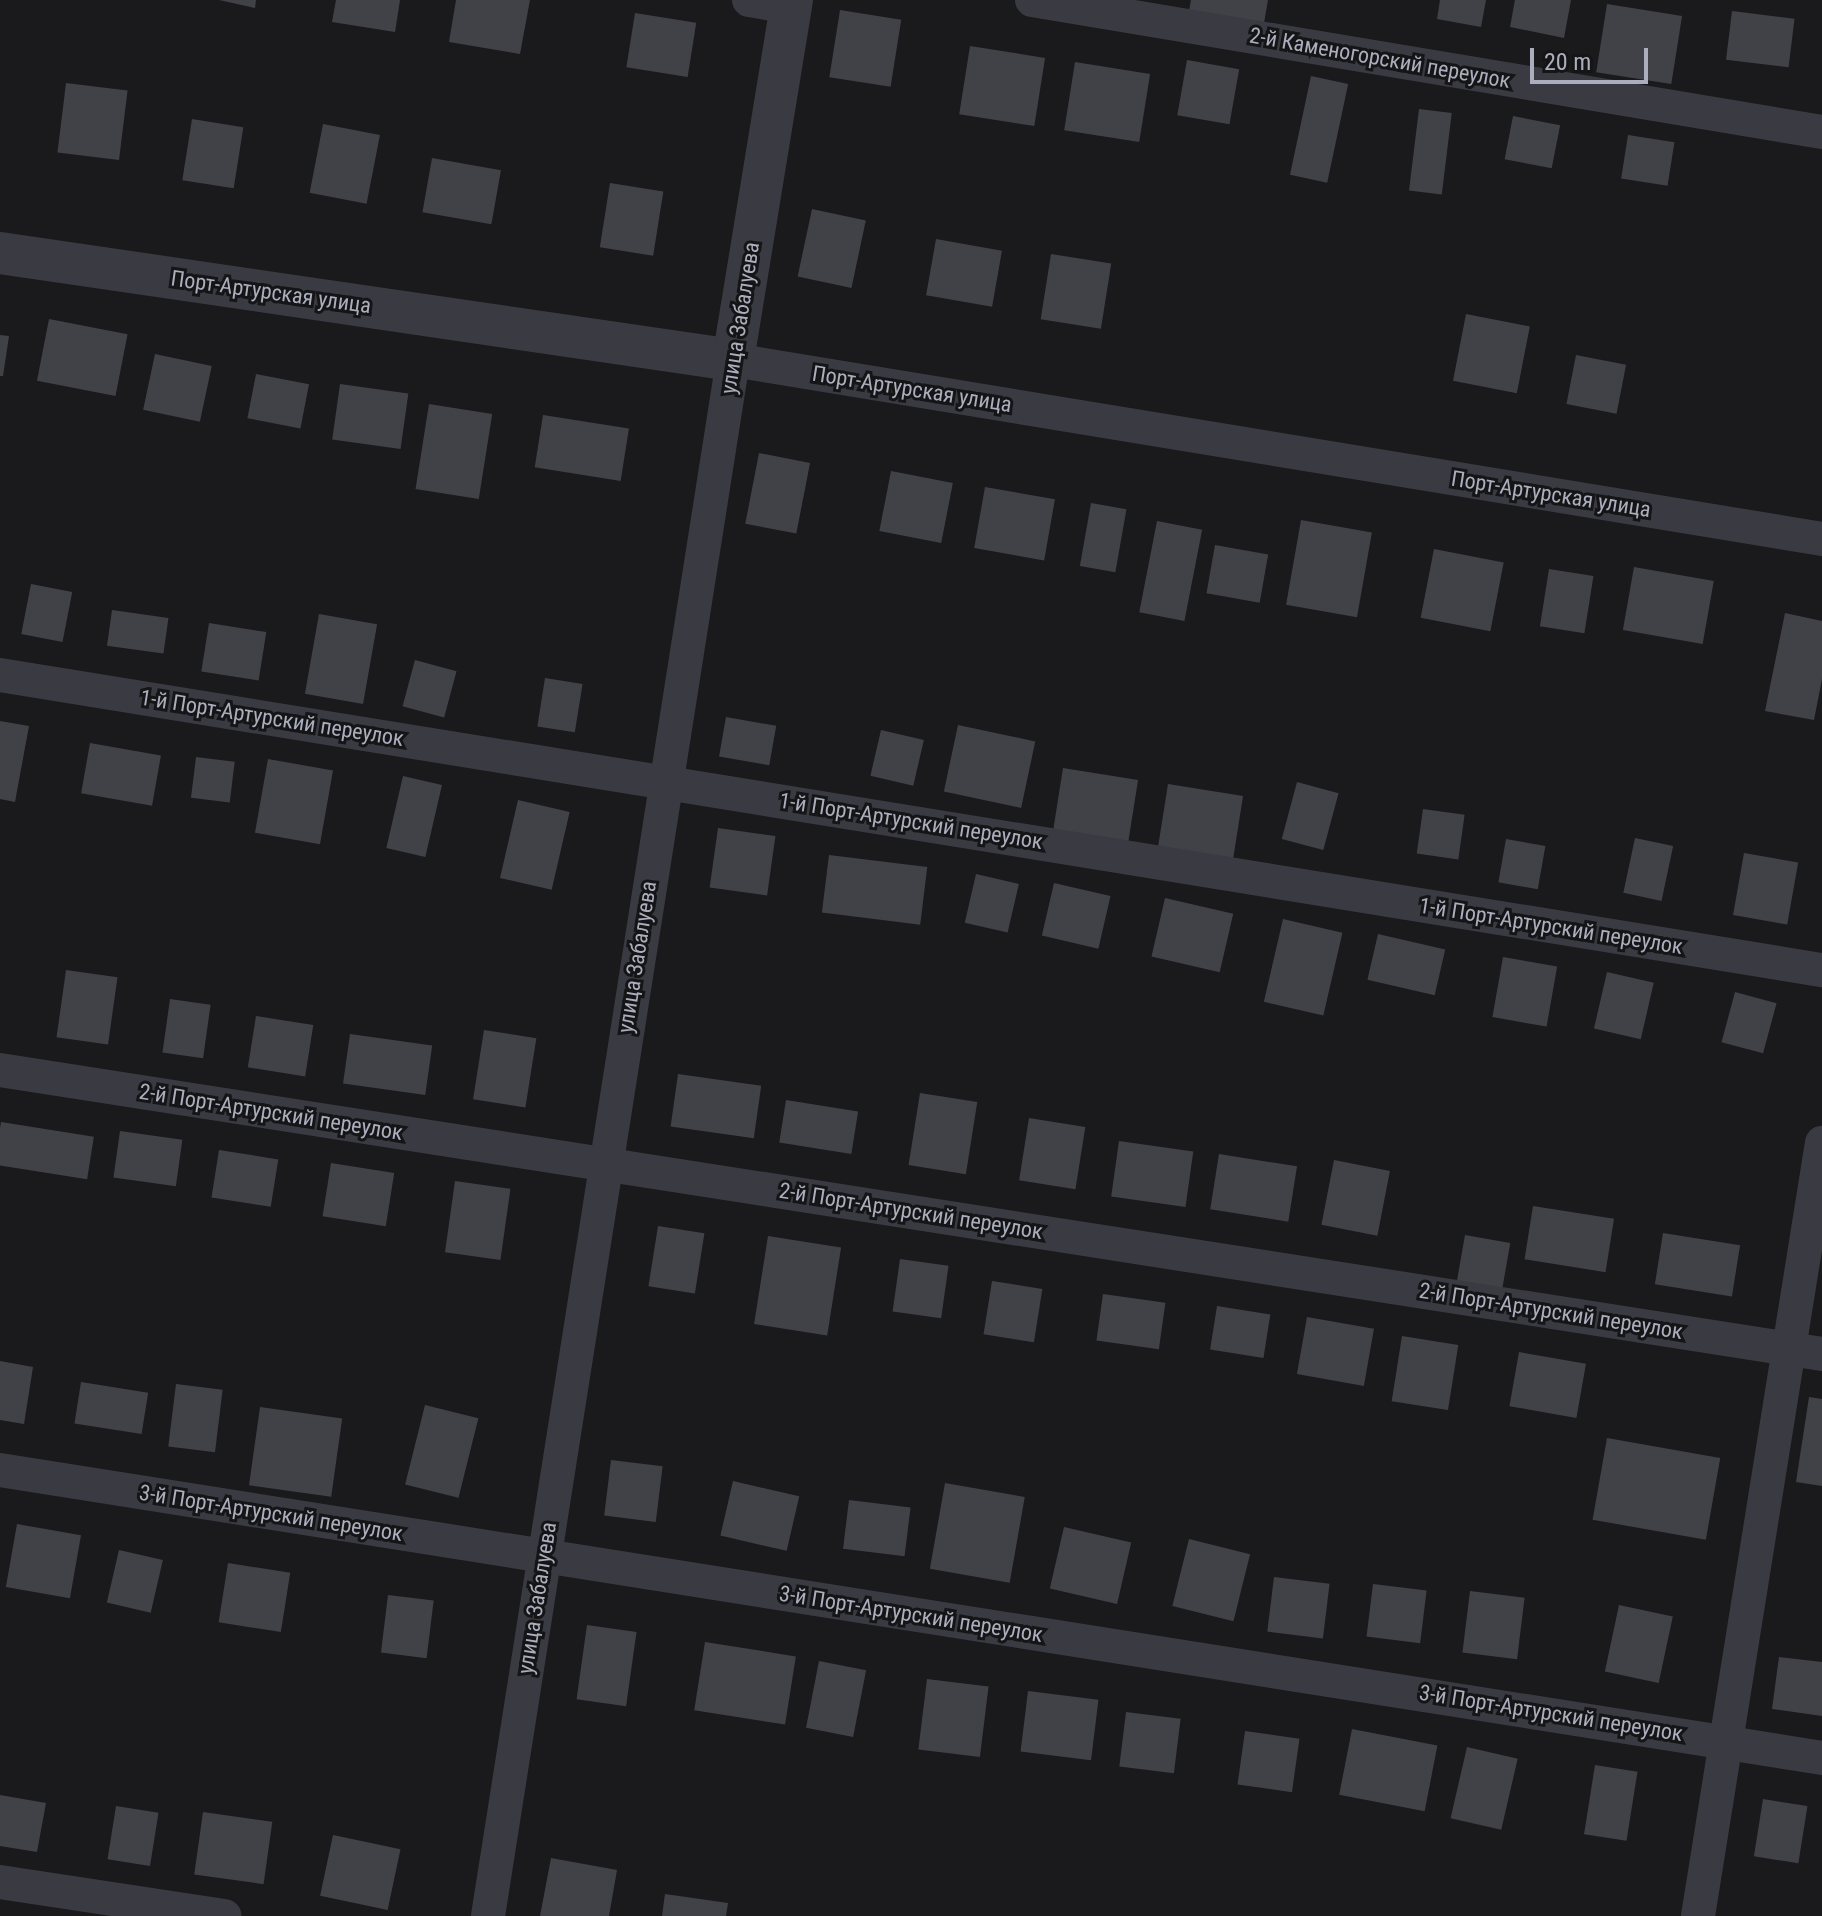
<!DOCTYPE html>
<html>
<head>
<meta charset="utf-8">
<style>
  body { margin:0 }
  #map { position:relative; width:1822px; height:1916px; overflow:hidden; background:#1a1a1c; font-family:"Roboto Condensed",sans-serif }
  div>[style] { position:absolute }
  .building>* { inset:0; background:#414247; transform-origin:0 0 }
  .minor>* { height:34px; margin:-17px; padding:0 17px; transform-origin:17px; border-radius:17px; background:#3a3b42 }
  .tertiary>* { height:42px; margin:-21px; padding:0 21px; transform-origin:21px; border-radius:21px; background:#3a3b42 }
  span { translate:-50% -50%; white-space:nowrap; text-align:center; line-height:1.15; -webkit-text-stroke:6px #151517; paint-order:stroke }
  .street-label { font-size:22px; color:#abafbd }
  .scale { position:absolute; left:1530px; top:48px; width:118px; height:36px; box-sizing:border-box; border:4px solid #abafbd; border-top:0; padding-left:10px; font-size:24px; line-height:28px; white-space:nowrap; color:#abafbd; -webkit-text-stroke:6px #151517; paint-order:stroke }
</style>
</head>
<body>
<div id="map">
  <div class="building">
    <i style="clip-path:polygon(219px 0,256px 0,255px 8px)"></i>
    <i style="clip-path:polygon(336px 0,400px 0,395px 32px,332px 22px)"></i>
    <i style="clip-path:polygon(456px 0,530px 0,520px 54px,449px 42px)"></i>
    <i style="clip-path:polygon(1191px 0,1268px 0,1264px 23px,1189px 11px)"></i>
    <i style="clip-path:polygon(1440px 0,1486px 0,1481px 27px,1437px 19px)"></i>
    <i style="clip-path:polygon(1515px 0,1571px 0,1564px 38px,1510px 27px)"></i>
    <i style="left:1607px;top:4px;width:76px;height:69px;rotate:9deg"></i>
    <i style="left:840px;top:10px;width:62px;height:68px;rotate:9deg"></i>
    <i style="left:1732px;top:11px;width:63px;height:49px;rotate:7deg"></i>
    <i style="left:635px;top:13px;width:62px;height:55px;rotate:9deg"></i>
    <i style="left:970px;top:46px;width:76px;height:69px;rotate:9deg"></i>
    <i style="left:1187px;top:60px;width:53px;height:56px;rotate:10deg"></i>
    <i style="left:1075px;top:62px;width:76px;height:69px;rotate:9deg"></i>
    <i style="left:1311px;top:76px;width:38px;height:101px;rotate:12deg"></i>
    <i style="left:66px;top:83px;width:62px;height:70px;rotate:7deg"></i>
    <i style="left:1419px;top:109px;width:33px;height:82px;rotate:7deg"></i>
    <i style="left:1513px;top:116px;width:48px;height:44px;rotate:11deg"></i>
    <i style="left:192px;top:119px;width:52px;height:62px;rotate:9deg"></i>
    <i style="left:323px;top:124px;width:58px;height:70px;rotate:11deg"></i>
    <i style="left:1628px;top:135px;width:47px;height:44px;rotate:9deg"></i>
    <i style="left:432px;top:158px;width:70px;height:55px;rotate:10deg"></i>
    <i style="left:610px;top:183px;width:54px;height:65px;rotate:9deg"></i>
    <i style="left:812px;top:209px;width:55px;height:69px;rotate:12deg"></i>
    <i style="left:936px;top:239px;width:67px;height:57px;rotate:10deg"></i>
    <i style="left:1051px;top:254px;width:61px;height:66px;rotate:9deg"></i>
    <i style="left:1466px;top:314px;width:65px;height:68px;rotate:11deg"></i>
    <i style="left:49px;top:319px;width:80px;height:63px;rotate:11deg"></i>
    <i style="clip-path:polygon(0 335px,9px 336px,3px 376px,0 376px)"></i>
    <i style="left:155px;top:354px;width:58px;height:57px;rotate:12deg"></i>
    <i style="left:1576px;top:355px;width:51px;height:50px;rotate:11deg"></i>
    <i style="left:256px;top:374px;width:54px;height:45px;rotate:11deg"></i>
    <i style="left:340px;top:384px;width:69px;height:56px;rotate:8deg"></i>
    <i style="left:429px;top:404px;width:64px;height:86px;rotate:9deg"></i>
    <i style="left:543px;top:415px;width:87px;height:53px;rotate:9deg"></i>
    <i style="left:759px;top:453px;width:52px;height:72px;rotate:11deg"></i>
    <i style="left:891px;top:471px;width:63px;height:61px;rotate:11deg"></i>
    <i style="left:985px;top:487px;width:71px;height:62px;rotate:10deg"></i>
    <i style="left:1091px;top:503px;width:36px;height:64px;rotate:10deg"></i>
    <i style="left:1301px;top:520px;width:72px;height:86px;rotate:10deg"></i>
    <i style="left:1157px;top:521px;width:46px;height:93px;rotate:11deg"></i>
    <i style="left:1215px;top:545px;width:54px;height:49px;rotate:10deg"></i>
    <i style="left:1434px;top:549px;width:71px;height:70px;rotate:11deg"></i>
    <i style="left:1634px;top:567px;width:81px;height:64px;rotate:10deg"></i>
    <i style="left:1549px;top:569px;width:45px;height:58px;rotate:9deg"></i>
    <i style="left:31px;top:584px;width:42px;height:51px;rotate:11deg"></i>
    <i style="left:112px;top:610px;width:57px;height:36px;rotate:8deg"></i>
    <i style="clip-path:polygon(1785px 613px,1822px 621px,1822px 679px,1814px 720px,1765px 711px)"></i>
    <i style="left:319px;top:614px;width:59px;height:81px;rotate:10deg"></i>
    <i style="left:209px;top:623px;width:58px;height:49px;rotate:9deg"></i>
    <i style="left:415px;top:660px;width:43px;height:48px;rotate:15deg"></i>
    <i style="left:545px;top:678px;width:38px;height:49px;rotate:9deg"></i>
    <i style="left:726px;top:717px;width:51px;height:40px;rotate:10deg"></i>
    <i style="clip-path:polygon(0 721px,29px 726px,15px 802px,0 799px)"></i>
    <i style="left:958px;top:725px;width:79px;height:68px;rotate:12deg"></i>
    <i style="left:881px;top:730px;width:44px;height:47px;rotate:13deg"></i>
    <i style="left:90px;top:743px;width:72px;height:51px;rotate:10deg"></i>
    <i style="left:196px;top:757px;width:39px;height:41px;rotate:7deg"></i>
    <i style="left:268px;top:759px;width:66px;height:75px;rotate:10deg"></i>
    <i style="left:1063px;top:768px;width:76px;height:70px;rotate:9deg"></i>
    <i style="left:403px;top:776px;width:40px;height:74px;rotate:13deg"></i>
    <i style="left:1297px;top:782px;width:43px;height:59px;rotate:15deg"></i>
    <i style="left:1168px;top:784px;width:76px;height:69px;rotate:9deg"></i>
    <i style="left:518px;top:800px;width:53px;height:80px;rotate:13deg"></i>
    <i style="left:1423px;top:809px;width:42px;height:45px;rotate:8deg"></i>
    <i style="left:718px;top:828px;width:58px;height:60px;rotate:8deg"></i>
    <i style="left:1635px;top:838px;width:39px;height:56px;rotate:12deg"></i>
    <i style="left:1506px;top:839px;width:40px;height:44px;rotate:10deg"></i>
    <i style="left:1744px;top:853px;width:55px;height:63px;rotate:10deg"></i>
    <i style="left:829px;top:855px;width:99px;height:58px;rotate:7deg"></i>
    <i style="left:976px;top:874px;width:44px;height:50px;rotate:13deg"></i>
    <i style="left:1054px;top:883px;width:58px;height:54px;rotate:13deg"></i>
    <i style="left:1165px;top:898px;width:70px;height:60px;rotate:13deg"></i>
    <i style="left:1283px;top:919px;width:61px;height:85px;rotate:13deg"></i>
    <i style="left:1378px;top:934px;width:69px;height:47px;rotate:13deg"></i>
    <i style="left:1503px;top:957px;width:55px;height:61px;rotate:10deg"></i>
    <i style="left:66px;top:970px;width:52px;height:68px;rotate:8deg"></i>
    <i style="left:1607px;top:972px;width:48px;height:58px;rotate:13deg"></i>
    <i style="left:1735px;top:992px;width:43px;height:52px;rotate:15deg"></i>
    <i style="left:170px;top:999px;width:41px;height:54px;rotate:8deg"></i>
    <i style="left:256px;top:1016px;width:58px;height:52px;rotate:9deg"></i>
    <i style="left:484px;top:1030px;width:53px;height:70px;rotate:9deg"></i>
    <i style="left:350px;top:1034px;width:83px;height:50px;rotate:8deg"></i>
    <i style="left:678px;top:1074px;width:84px;height:53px;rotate:8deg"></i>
    <i style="left:920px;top:1093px;width:58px;height:73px;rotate:9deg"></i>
    <i style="left:786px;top:1100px;width:73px;height:43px;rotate:9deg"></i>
    <i style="left:1029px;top:1118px;width:57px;height:63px;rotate:9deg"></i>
    <i style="left:1px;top:1122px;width:94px;height:43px;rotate:9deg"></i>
    <i style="left:120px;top:1131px;width:63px;height:47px;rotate:8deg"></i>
    <i style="left:1119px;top:1141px;width:75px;height:56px;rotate:8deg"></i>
    <i style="left:219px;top:1150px;width:60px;height:48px;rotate:9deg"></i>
    <i style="left:1219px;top:1154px;width:79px;height:56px;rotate:9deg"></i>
    <i style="left:1334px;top:1160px;width:57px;height:66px;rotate:11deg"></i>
    <i style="left:331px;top:1163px;width:64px;height:54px;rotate:9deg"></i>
    <i style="left:455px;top:1181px;width:56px;height:72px;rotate:8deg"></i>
    <i style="left:1533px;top:1206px;width:82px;height:54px;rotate:9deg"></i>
    <i style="left:658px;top:1226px;width:47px;height:61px;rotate:9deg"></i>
    <i style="left:1663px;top:1233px;width:78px;height:52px;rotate:9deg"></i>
    <i style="left:1465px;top:1235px;width:46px;height:51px;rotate:10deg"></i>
    <i style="left:768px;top:1236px;width:74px;height:89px;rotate:9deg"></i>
    <i style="left:900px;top:1259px;width:49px;height:53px;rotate:8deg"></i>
    <i style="left:992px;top:1281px;width:51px;height:54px;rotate:9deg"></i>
    <i style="left:1103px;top:1294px;width:63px;height:47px;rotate:8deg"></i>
    <i style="left:1217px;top:1306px;width:54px;height:44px;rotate:9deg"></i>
    <i style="left:1307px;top:1317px;width:68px;height:58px;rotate:10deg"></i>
    <i style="left:1402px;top:1336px;width:57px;height:66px;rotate:9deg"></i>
    <i style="left:1519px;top:1352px;width:68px;height:55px;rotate:10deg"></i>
    <i style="clip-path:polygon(0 1361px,33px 1367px,24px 1424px,0 1420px)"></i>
    <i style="left:81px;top:1382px;width:68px;height:42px;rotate:9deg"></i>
    <i style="left:176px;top:1384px;width:47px;height:63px;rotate:7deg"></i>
    <i style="clip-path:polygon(1809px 1397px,1822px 1399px,1822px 1486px,1796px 1482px)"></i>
    <i style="left:425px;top:1405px;width:55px;height:82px;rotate:14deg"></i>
    <i style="left:260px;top:1407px;width:83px;height:79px;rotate:8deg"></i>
    <i style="left:1607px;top:1438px;width:115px;height:83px;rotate:10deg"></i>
    <i style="left:611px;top:1460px;width:52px;height:56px;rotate:7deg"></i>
    <i style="left:733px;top:1481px;width:68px;height:56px;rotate:13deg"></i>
    <i style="left:945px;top:1483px;width:81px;height:87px;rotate:10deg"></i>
    <i style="left:849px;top:1500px;width:62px;height:49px;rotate:7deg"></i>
    <i style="left:17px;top:1524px;width:65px;height:64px;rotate:10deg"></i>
    <i style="left:1064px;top:1527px;width:69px;height:63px;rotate:13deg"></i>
    <i style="left:1189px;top:1539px;width:63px;height:69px;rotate:14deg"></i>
    <i style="left:119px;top:1550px;width:45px;height:54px;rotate:13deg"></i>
    <i style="left:228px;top:1563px;width:63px;height:60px;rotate:9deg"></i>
    <i style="left:1274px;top:1577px;width:56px;height:55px;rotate:7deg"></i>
    <i style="left:1373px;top:1584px;width:54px;height:53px;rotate:7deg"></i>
    <i style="left:1470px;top:1591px;width:55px;height:62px;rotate:7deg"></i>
    <i style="left:388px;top:1595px;width:46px;height:58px;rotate:7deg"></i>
    <i style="left:1619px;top:1605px;width:55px;height:68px;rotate:12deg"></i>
    <i style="left:587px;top:1625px;width:50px;height:75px;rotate:8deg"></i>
    <i style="left:705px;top:1642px;width:92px;height:69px;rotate:9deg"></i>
    <i style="clip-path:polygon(1779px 1657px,1822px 1662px,1822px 1716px,1772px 1709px)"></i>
    <i style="left:819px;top:1661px;width:48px;height:68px;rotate:11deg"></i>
    <i style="left:927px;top:1679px;width:62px;height:71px;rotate:7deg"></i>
    <i style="left:1028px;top:1691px;width:71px;height:61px;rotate:7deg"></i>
    <i style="left:1126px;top:1712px;width:55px;height:55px;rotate:7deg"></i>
    <i style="left:1352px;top:1729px;width:87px;height:67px;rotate:11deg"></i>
    <i style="left:1245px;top:1731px;width:55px;height:54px;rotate:8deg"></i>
    <i style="left:1467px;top:1747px;width:52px;height:73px;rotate:13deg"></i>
    <i style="left:1595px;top:1765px;width:43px;height:70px;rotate:9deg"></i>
    <i style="clip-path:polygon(0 1795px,46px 1803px,37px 1852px,0 1846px)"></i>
    <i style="left:1763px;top:1799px;width:45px;height:58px;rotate:9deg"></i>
    <i style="left:116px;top:1806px;width:43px;height:54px;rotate:9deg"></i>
    <i style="left:203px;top:1812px;width:70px;height:63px;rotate:8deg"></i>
    <i style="left:333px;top:1835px;width:69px;height:62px;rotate:12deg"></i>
    <i style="clip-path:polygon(551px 1858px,617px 1870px,609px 1916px,540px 1916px)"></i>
    <i style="clip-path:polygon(665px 1894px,728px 1903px,726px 1916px,662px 1916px)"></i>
  </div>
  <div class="minor">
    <i style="left:749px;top:0;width:43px;rotate:9.5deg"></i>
    <i style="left:1032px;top:0;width:801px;rotate:9.49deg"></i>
    <i style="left:0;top:675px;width:1846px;rotate:9.2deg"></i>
    <i style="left:0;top:1070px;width:1844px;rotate:8.86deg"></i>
    <i style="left:0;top:1470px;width:1845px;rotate:8.98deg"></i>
    <i style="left:0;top:1882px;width:227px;rotate:8.6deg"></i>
    <i style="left:488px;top:1916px;width:1575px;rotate:-81.05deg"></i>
    <i style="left:733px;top:360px;width:1104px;rotate:9.33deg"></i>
    <i style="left:1698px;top:1916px;width:783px;rotate:-80.89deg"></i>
  </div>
  <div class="tertiary">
    <i style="left:0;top:253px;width:741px;rotate:8.31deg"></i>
    <i style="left:733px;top:360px;width:365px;rotate:-80.7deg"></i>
  </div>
  <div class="street-label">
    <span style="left:1380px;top:58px;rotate:10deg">2-й Каменогорский переулок</span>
    <span style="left:271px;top:292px;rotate:8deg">Порт-Артурская улица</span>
    <span style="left:740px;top:318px;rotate:-81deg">улица Забалуева</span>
    <span style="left:912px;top:389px;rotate:9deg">Порт-Артурская улица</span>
    <span style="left:1551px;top:494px;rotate:9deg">Порт-Артурская улица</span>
    <span style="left:272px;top:718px;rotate:9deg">1-й Порт-Артурский переулок</span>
    <span style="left:911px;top:821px;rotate:9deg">1-й Порт-Артурский переулок</span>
    <span style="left:1551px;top:926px;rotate:9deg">1-й Порт-Артурский переулок</span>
    <span style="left:637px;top:957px;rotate:-81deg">улица Забалуева</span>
    <span style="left:271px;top:1112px;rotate:9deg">2-й Порт-Артурский переулок</span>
    <span style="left:911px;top:1211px;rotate:9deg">2-й Порт-Артурский переулок</span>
    <span style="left:1551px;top:1311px;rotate:9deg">2-й Порт-Артурский переулок</span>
    <span style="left:271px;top:1513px;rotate:9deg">3-й Порт-Артурский переулок</span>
    <span style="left:537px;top:1598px;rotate:-81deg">улица Забалуева</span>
    <span style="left:911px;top:1614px;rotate:9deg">3-й Порт-Артурский переулок</span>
    <span style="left:1551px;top:1713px;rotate:9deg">3-й Порт-Артурский переулок</span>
  </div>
  <div class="scale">20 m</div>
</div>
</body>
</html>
